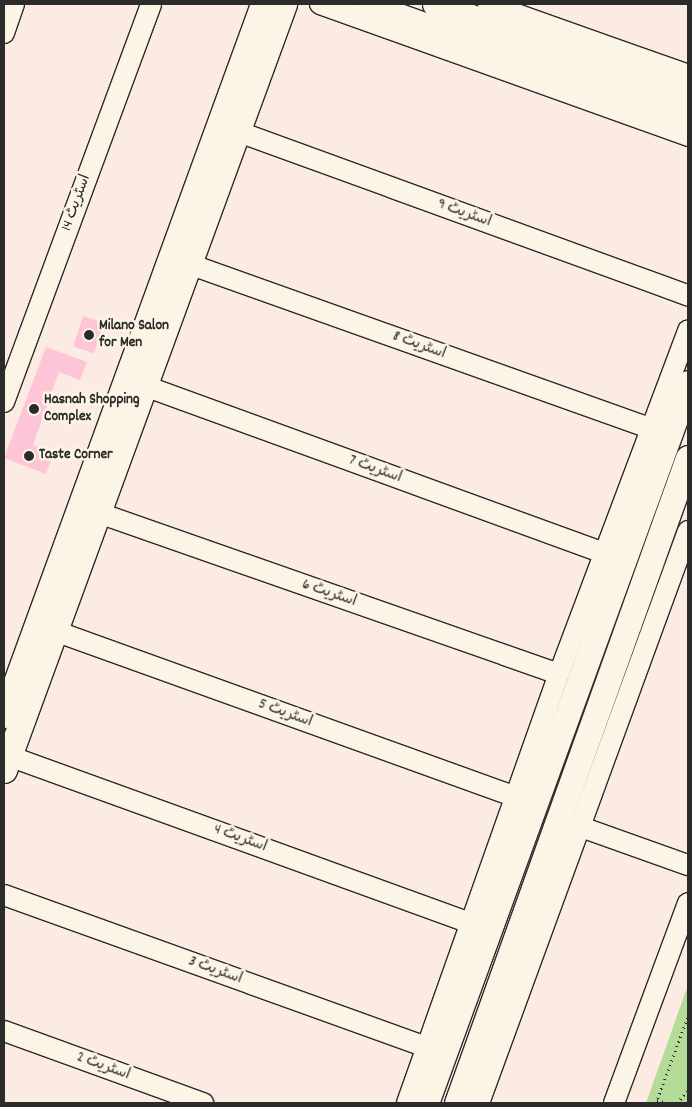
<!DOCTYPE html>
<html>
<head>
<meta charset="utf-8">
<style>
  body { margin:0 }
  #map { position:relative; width:692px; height:1107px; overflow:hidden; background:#fcebe2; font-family:Dekko,"Playpen Sans Arabic",sans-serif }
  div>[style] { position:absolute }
  .green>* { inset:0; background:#b4dc98 }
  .building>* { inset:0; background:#fec4d8; transform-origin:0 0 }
  .path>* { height:3px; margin-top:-1.5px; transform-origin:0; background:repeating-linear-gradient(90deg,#2b2b2b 0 1px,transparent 0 5px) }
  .roads { filter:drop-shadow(1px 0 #2b2b2b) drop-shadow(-1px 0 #2b2b2b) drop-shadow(0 1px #2b2b2b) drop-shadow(0 -1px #2b2b2b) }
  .minor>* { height:20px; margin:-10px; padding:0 10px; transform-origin:10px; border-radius:10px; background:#fcf5e5 }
  .tertiary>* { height:25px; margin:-12.5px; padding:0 12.5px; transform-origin:12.5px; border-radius:12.5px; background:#fcf5e5 }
  .dots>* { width:14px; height:14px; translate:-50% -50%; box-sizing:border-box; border:2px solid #fcf5e5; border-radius:50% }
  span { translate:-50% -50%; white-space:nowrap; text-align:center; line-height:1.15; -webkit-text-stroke:5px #fcf5e5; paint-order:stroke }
  .street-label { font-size:15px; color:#2b2b2b }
  .poi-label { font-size:15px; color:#2b2b2b; font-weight:700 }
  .left { translate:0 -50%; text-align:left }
  .frame { position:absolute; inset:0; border:5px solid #2b2b2b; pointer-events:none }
</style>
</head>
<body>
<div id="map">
  <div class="green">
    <i style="clip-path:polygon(688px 985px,688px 1103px,646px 1103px)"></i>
  </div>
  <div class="building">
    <i style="left:83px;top:316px;width:22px;height:32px;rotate:18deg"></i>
    <i style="clip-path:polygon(46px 347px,87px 362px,80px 380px,59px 372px,33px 445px,54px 453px,46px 474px,4px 458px)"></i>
  </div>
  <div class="path">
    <i style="left:657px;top:1100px;width:9px;rotate:18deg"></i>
    <i style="left:656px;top:1103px;width:93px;rotate:-69.8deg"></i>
    <i style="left:677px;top:1103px;width:17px;rotate:-50deg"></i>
  </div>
  <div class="roads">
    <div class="minor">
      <i style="left:320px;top:4px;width:391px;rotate:19.7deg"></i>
      <i style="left:488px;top:4px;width:212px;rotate:19.5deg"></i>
      <i style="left:4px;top:33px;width:31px;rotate:-71deg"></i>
      <i style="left:239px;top:132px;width:478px;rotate:20deg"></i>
      <i style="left:189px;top:264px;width:489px;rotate:19.6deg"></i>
      <i style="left:145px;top:386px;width:489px;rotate:20deg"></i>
      <i style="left:4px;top:402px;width:424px;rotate:-69.7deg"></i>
      <i style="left:99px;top:513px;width:487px;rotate:19.3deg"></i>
      <i style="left:55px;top:631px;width:489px;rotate:19.8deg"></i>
      <i style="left:9px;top:756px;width:490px;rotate:19.9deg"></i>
      <i style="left:581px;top:827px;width:114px;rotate:19.6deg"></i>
      <i style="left:4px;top:895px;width:449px;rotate:19.8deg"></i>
      <i style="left:4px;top:1031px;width:212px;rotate:19.9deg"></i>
      <i style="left:407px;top:1103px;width:455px;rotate:-70.5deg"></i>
      <i style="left:559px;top:674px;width:367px;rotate:-69.4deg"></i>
      <i style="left:479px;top:1103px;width:609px;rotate:-69.93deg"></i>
      <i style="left:614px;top:1103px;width:213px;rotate:-69.7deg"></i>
    </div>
    <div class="tertiary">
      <i style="left:365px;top:4px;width:343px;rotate:19.6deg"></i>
      <i style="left:435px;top:4px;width:269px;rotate:19.8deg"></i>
      <i style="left:4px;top:715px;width:757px;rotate:-69.98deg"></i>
      <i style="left:4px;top:770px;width:816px;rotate:-69.92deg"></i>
      <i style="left:426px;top:1103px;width:766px;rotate:-70deg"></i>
      <i style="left:457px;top:1103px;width:685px;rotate:-70.3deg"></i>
    </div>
  </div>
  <div class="dots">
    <i style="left:89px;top:335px;background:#2b2b2b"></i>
    <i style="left:34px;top:409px;background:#2b2b2b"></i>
    <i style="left:29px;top:456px;background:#2b2b2b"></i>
  </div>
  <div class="street-label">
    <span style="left:77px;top:203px;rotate:-70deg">اسٹریٹ 14</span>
    <span style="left:464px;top:214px;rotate:20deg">اسٹریٹ 9</span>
    <span style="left:419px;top:346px;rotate:20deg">اسٹریٹ 8</span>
    <span style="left:375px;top:470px;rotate:20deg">اسٹریٹ 7</span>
    <span style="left:329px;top:594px;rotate:19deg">اسٹریٹ 6</span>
    <span style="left:285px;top:714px;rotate:20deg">اسٹریٹ 5</span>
    <span style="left:240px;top:839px;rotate:20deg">اسٹریٹ 4</span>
    <span style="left:215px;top:971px;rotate:20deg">اسٹریٹ 3</span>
    <span style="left:103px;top:1067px;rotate:20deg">اسٹریٹ 2</span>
  </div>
  <div class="poi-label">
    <span class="left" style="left:99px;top:335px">Milano Salon<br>for Men</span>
    <span class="left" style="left:44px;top:409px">Hasnah Shopping<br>Complex</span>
    <span class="left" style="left:39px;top:456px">Taste Corner</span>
  </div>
  <div class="frame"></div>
</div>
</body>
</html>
